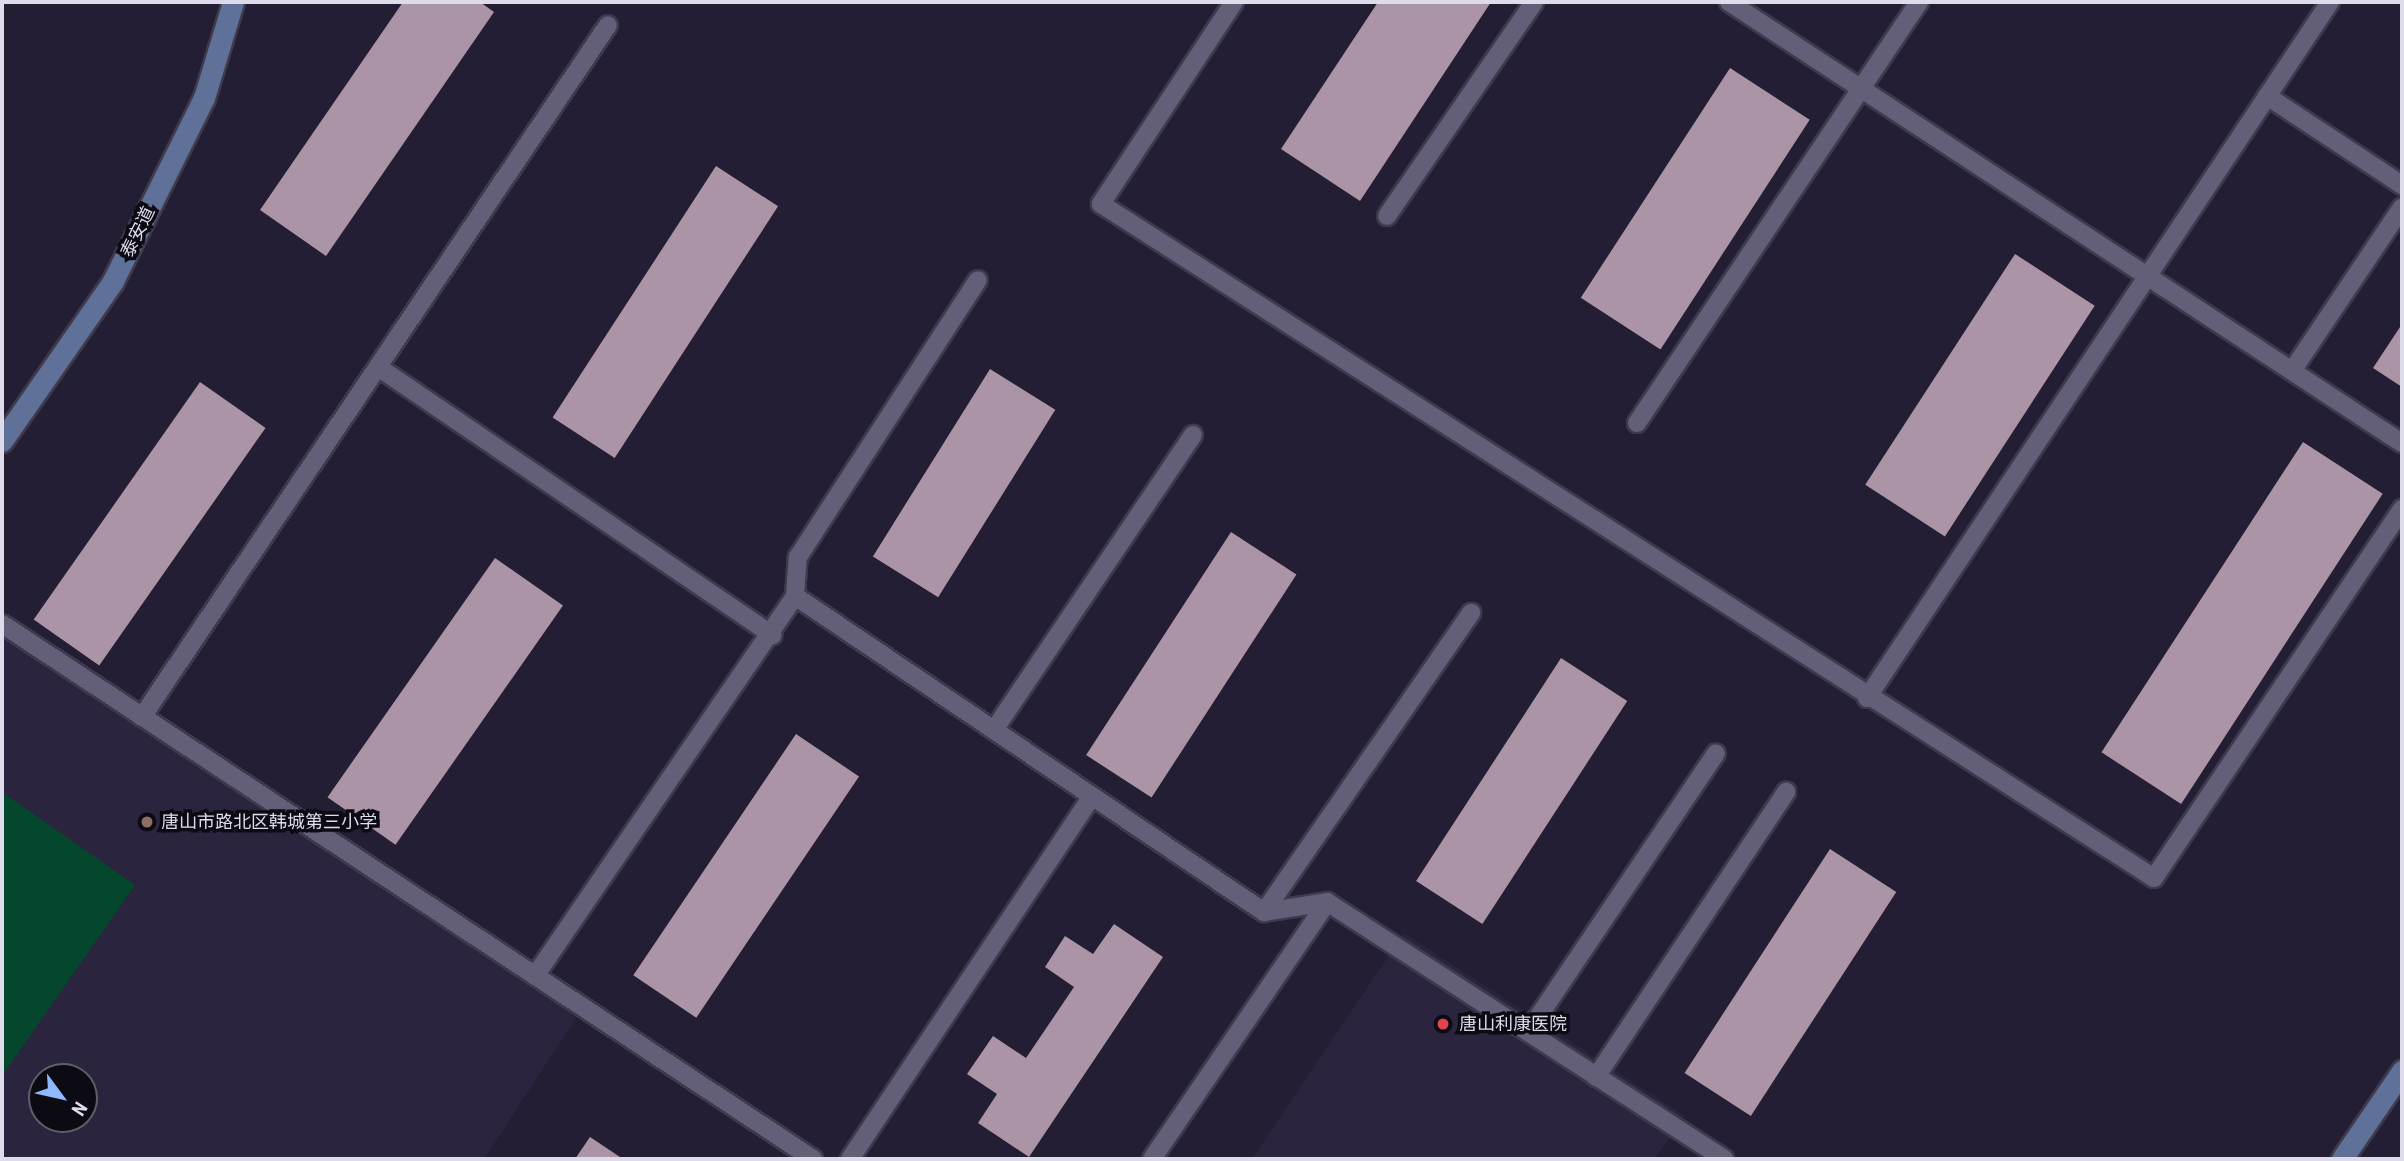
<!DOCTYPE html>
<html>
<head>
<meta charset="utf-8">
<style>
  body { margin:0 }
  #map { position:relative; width:2404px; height:1161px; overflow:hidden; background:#231e33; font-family:"Roboto Condensed","Noto Sans SC",sans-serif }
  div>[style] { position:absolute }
  .built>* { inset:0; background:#2b243f }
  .green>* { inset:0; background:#05472c }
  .building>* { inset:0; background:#ac94a7; transform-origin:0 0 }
  .roads { filter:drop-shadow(2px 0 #3e3a4c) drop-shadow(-2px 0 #3e3a4c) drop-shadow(0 2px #3e3a4c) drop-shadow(0 -2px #3e3a4c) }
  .lane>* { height:18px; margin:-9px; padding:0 9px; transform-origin:9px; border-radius:9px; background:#645f78 }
  .secondary>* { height:21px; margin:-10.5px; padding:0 10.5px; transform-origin:10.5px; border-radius:10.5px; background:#5f7198 }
  .dots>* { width:19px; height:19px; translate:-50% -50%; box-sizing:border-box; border:4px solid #0c0a13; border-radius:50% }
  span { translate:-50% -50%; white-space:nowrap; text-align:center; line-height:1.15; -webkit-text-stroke:7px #0c0a13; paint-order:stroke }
  .street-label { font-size:18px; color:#dedcea }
  .poi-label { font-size:18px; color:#dedcea }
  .left { translate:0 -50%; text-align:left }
  .frame { position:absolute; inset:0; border:4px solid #dedcea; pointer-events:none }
  .north { position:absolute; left:28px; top:1063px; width:70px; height:70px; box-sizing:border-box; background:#0c0a13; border:2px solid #605e69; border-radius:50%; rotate:123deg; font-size:19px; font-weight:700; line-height:28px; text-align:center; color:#dedcea }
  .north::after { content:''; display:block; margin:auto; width:24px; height:32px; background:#8fb8fd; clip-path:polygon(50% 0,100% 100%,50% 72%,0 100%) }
</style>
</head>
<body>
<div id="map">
  <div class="built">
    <i style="clip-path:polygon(evenodd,2px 634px,582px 1009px,484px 1159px,2px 1159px,2px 634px,42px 1077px,84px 1077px,84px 1119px,42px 1119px,42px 1077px)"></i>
    <i style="clip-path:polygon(1404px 933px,1685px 1116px,1654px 1159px,1252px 1159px)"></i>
  </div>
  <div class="green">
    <i style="clip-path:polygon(2px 792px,135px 885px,2px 1076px)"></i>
  </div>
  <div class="building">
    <i style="clip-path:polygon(403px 2px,480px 2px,494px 12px,326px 256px,260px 210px)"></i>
    <i style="clip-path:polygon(1378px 2px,1491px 2px,1360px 201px,1281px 149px)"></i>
    <i style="left:1730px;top:68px;width:95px;height:274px;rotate:33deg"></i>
    <i style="left:716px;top:166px;width:74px;height:300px;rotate:33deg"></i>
    <i style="left:2015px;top:254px;width:95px;height:275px;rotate:33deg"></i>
    <i style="clip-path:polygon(2402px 324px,2402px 387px,2373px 368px)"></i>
    <i style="left:990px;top:369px;width:77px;height:221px;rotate:32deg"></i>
    <i style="left:200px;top:382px;width:80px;height:290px;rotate:35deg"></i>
    <i style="left:2303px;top:442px;width:95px;height:370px;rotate:33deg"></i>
    <i style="left:1231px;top:532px;width:78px;height:266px;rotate:33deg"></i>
    <i style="left:495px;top:558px;width:83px;height:292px;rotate:35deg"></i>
    <i style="left:1561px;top:658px;width:79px;height:266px;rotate:33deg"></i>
    <i style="left:796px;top:734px;width:76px;height:291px;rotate:34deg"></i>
    <i style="left:1830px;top:849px;width:79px;height:267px;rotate:33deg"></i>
    <i style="clip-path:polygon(1114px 924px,1163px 957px,1029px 1157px,978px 1123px,997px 1094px,967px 1074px,993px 1036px,1026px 1058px,1074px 987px,1045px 967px,1065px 936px,1093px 954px)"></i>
    <i style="clip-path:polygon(590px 1137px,623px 1159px,575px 1159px)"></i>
  </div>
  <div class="roads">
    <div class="lane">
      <i style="left:1234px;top:2px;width:242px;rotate:123.4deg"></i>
      <i style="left:1101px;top:204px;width:1250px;rotate:32.62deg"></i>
      <i style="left:2154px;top:878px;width:445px;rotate:-56.1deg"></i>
      <i style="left:1729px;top:2px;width:805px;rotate:33.24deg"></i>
      <i style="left:2267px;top:96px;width:162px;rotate:33.4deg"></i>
      <i style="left:1387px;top:216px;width:260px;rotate:-55.5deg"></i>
      <i style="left:378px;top:367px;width:477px;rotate:34.2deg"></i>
      <i style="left:2292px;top:371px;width:197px;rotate:-56.1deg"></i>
      <i style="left:1637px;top:423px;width:507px;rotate:-56.18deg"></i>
      <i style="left:795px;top:596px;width:39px;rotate:-86deg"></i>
      <i style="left:798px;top:557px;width:330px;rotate:-57deg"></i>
      <i style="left:2px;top:624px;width:972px;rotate:33.41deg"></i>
      <i style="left:1867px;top:698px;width:836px;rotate:-56.37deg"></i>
      <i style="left:142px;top:717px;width:834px;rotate:-56.04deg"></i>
      <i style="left:994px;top:730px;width:356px;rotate:-56deg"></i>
      <i style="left:1264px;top:912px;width:364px;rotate:-55.3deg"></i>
      <i style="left:535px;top:976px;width:460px;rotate:-55.6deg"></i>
      <i style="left:795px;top:596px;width:566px;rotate:33.97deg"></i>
      <i style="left:1264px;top:912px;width:64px;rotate:-9deg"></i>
      <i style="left:1327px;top:902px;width:473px;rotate:32.9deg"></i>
      <i style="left:1528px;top:1032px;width:336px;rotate:-56deg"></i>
      <i style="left:1596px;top:1077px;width:343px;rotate:-56.3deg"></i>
      <i style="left:850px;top:1159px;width:436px;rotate:-56.3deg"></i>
      <i style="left:1152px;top:1159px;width:311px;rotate:-55.7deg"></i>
    </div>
    <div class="secondary">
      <i style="left:2px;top:441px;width:195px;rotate:-55.2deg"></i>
      <i style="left:113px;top:281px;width:204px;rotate:-63.6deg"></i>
      <i style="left:204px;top:98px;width:100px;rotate:-73.2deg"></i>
      <i style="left:2342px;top:1159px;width:107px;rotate:-55.7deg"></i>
    </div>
  </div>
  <div class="dots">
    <i style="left:147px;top:822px;background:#8d6e63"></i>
    <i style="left:1443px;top:1024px;background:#e0444e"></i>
  </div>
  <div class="street-label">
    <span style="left:138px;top:232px;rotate:-64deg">泰安道</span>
  </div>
  <div class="poi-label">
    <span class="left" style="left:161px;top:822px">唐山市路北区韩城第三小学</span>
    <span class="left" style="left:1459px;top:1024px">唐山利康医院</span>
  </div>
  <div class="frame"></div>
  <div class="north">N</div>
</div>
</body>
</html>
